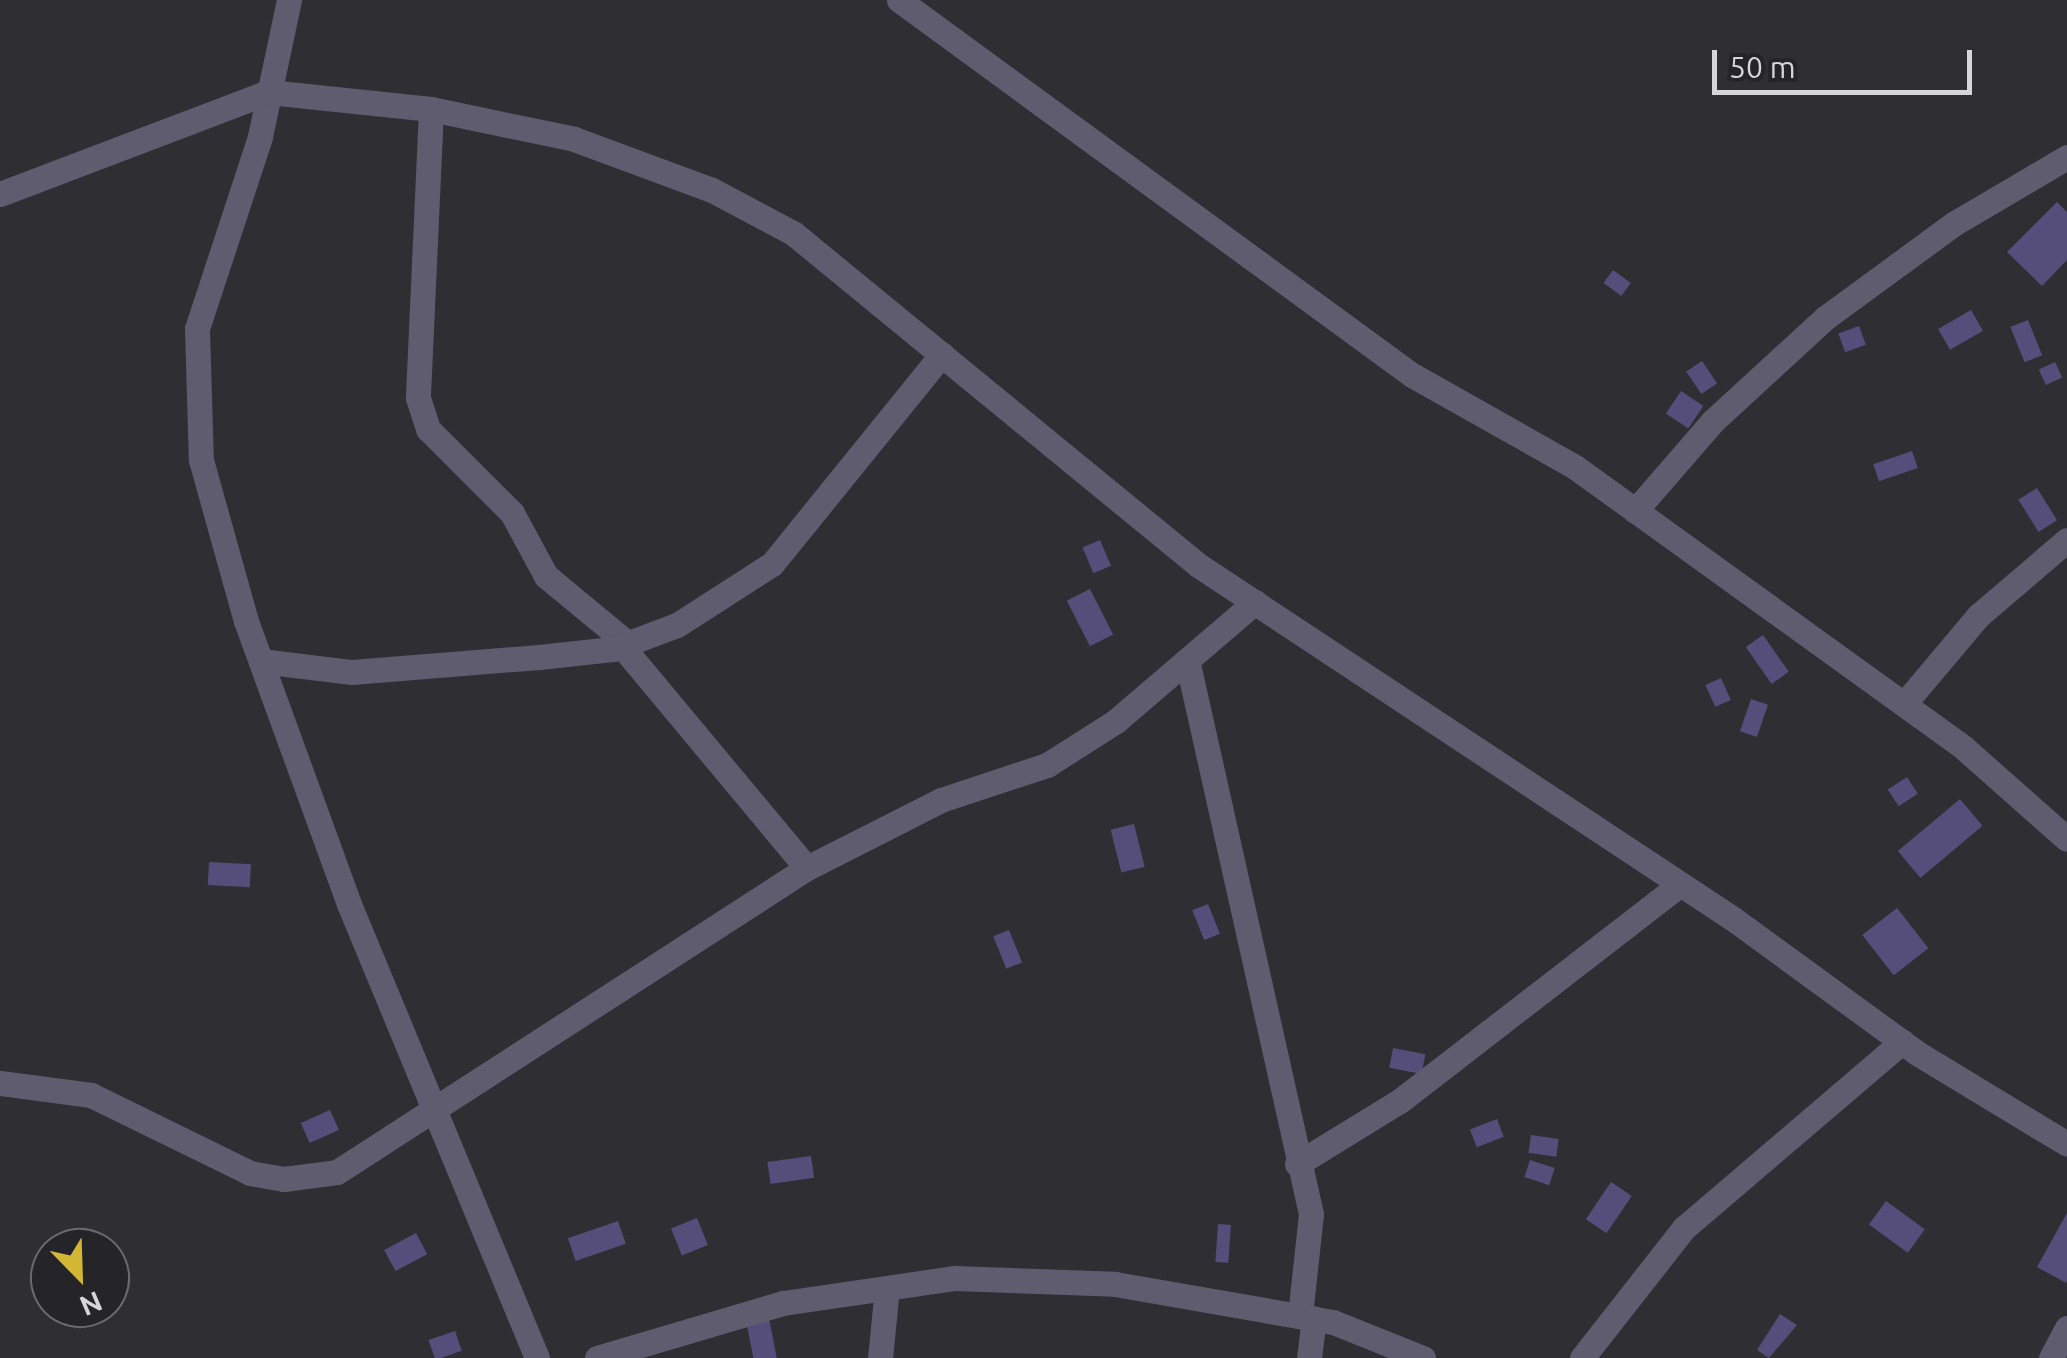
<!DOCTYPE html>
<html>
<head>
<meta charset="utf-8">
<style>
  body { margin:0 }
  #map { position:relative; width:2067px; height:1358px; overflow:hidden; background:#2e2e33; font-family:Ubuntu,sans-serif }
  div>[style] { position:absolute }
  .building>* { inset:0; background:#564e7a; transform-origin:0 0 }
  .minor>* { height:25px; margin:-12.5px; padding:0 12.5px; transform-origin:12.5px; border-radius:12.5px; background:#5f5c70 }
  span { translate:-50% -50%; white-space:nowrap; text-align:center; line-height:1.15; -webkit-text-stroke:8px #242429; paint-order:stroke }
  .north { position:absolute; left:30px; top:1228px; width:100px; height:100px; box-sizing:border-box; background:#242429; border:2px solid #6b6b6f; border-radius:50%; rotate:157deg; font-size:28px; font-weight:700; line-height:40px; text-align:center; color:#d6d6d9 }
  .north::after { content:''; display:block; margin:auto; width:35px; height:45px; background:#d4b635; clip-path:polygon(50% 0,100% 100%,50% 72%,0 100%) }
  .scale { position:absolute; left:1712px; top:50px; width:260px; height:45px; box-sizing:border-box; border:5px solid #d6d6d9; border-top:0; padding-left:12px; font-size:30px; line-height:35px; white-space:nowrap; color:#d6d6d9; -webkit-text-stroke:8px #242429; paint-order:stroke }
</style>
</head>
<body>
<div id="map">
  <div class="building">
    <i style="clip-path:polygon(2057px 202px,2067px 212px,2067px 260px,2042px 286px,2007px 252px)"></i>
    <i style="left:1613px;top:270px;width:22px;height:16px;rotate:36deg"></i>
    <i style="left:1971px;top:310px;width:24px;height:38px;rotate:60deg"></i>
    <i style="left:2028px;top:320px;width:38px;height:19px;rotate:68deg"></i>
    <i style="left:1859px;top:326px;width:20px;height:22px;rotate:70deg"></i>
    <i style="left:1702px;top:361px;width:27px;height:19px;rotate:56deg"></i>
    <i style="left:2055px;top:362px;width:17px;height:18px;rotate:65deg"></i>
    <i style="left:1681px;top:391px;width:27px;height:27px;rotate:34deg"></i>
    <i style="left:1912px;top:451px;width:18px;height:41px;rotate:71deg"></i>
    <i style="left:2037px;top:488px;width:38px;height:22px;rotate:58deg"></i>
    <i style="left:1100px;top:540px;width:28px;height:19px;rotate:67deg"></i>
    <i style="left:1090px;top:589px;width:51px;height:26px;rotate:63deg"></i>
    <i style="left:1763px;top:635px;width:45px;height:21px;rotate:55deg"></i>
    <i style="left:1721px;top:678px;width:24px;height:17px;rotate:66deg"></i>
    <i style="left:1751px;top:699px;width:18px;height:34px;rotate:19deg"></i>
    <i style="left:1907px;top:777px;width:20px;height:23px;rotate:57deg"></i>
    <i style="left:1960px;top:799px;width:35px;height:81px;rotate:50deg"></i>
    <i style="left:1134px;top:824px;width:44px;height:24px;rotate:76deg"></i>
    <i style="left:209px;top:862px;width:42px;height:23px;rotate:3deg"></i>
    <i style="left:1208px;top:904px;width:32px;height:17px;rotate:68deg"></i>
    <i style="left:1897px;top:908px;width:51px;height:44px;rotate:52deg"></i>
    <i style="left:1009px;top:930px;width:35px;height:17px;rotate:68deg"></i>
    <i style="left:1393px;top:1048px;width:33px;height:20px;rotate:11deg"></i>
    <i style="left:330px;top:1110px;width:22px;height:32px;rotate:66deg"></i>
    <i style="left:1497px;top:1119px;width:19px;height:29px;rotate:69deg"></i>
    <i style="left:1531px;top:1135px;width:28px;height:18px;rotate:8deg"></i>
    <i style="left:811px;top:1156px;width:22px;height:44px;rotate:82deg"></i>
    <i style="left:1530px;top:1160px;width:26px;height:18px;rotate:18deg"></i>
    <i style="left:1611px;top:1182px;width:25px;height:45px;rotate:34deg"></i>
    <i style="left:1886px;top:1201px;width:48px;height:29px;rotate:36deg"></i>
    <i style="clip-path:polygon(2067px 1213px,2067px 1280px,2066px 1283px,2037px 1267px)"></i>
    <i style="left:697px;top:1218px;width:29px;height:28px;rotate:68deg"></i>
    <i style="left:618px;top:1221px;width:24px;height:53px;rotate:71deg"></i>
    <i style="left:1218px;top:1224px;width:13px;height:38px;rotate:4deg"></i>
    <i style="left:416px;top:1233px;width:24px;height:36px;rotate:62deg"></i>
    <i style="clip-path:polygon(1780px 1314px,1797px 1325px,1769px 1358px,1757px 1350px)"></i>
    <i style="left:769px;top:1318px;width:41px;height:23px;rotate:79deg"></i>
    <i style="left:455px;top:1331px;width:21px;height:28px;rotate:71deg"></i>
  </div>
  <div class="minor">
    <i style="left:289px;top:0;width:140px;rotate:102deg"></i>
    <i style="left:260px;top:137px;width:202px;rotate:108.2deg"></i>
    <i style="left:197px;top:329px;width:131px;rotate:88.3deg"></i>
    <i style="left:201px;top:460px;width:167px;rotate:74.4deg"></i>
    <i style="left:246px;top:621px;width:301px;rotate:70deg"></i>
    <i style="left:349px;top:904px;width:491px;rotate:67.5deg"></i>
    <i style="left:899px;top:0;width:635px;rotate:36.17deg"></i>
    <i style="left:1412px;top:375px;width:187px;rotate:29.4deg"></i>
    <i style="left:1575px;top:467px;width:480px;rotate:35.8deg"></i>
    <i style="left:1964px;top:748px;width:137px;rotate:41.5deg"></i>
    <i style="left:431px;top:109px;width:289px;rotate:92.6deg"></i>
    <i style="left:418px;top:398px;width:33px;rotate:72deg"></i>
    <i style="left:428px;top:429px;width:119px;rotate:45deg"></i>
    <i style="left:512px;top:513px;width:72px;rotate:61.6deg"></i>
    <i style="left:546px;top:576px;width:105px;rotate:39.6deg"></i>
    <i style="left:0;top:194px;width:288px;rotate:-20.8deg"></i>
    <i style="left:269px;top:92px;width:163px;rotate:6deg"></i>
    <i style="left:431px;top:109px;width:146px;rotate:11.8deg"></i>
    <i style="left:574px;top:139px;width:147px;rotate:20.3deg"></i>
    <i style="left:712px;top:190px;width:92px;rotate:28deg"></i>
    <i style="left:793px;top:233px;width:524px;rotate:39.34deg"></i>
    <i style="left:1198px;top:565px;width:640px;rotate:33.47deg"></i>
    <i style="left:1732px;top:918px;width:229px;rotate:36.1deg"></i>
    <i style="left:1917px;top:1053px;width:175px;rotate:31.2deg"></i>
    <i style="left:1635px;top:511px;width:119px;rotate:-49.1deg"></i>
    <i style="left:1713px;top:421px;width:152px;rotate:-42.6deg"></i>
    <i style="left:1825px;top:318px;width:161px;rotate:-36.2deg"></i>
    <i style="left:1955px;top:223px;width:130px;rotate:-30.5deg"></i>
    <i style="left:621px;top:645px;width:290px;rotate:50.2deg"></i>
    <i style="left:261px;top:661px;width:92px;rotate:6.9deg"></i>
    <i style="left:352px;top:672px;width:188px;rotate:-4.6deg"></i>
    <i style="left:539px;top:657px;width:74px;rotate:-6.2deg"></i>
    <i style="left:613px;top:649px;width:68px;rotate:-20.6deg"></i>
    <i style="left:677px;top:625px;width:113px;rotate:-32.7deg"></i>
    <i style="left:772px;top:564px;width:270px;rotate:-51deg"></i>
    <i style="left:1188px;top:664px;width:564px;rotate:77.39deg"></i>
    <i style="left:1311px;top:1214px;width:103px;rotate:96.2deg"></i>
    <i style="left:1904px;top:704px;width:115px;rotate:-49.9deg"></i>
    <i style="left:1978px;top:616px;width:117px;rotate:-40.5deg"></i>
    <i style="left:0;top:1083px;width:92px;rotate:7.5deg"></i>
    <i style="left:91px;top:1095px;width:177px;rotate:26.1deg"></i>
    <i style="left:250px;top:1173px;width:35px;rotate:10deg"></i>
    <i style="left:284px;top:1179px;width:53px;rotate:-7.5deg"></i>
    <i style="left:337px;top:1172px;width:560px;rotate:-32.9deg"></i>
    <i style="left:807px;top:868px;width:150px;rotate:-26.9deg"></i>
    <i style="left:941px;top:800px;width:112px;rotate:-18.3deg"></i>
    <i style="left:1047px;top:765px;width:82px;rotate:-32.5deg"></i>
    <i style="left:1116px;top:721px;width:183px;rotate:-40.6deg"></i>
    <i style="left:1297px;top:1164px;width:122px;rotate:-31.6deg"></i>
    <i style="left:1401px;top:1100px;width:353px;rotate:-37.7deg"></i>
    <i style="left:597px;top:1358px;width:194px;rotate:-16.5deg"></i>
    <i style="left:783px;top:1303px;width:174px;rotate:-8.3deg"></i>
    <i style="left:955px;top:1278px;width:160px;rotate:2.1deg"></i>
    <i style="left:1115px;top:1284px;width:221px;rotate:9.9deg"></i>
    <i style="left:1333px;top:1322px;width:97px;rotate:21.8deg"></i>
    <i style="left:880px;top:1358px;width:70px;rotate:-84.3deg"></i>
    <i style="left:1309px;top:1358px;width:40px;rotate:-82.9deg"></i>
    <i style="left:1582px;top:1358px;width:165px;rotate:-51.9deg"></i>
    <i style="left:1684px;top:1228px;width:287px;rotate:-40.5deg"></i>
    <i style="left:2051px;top:1358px;width:34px;rotate:-62deg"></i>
  </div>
  <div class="north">N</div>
  <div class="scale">50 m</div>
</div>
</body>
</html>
